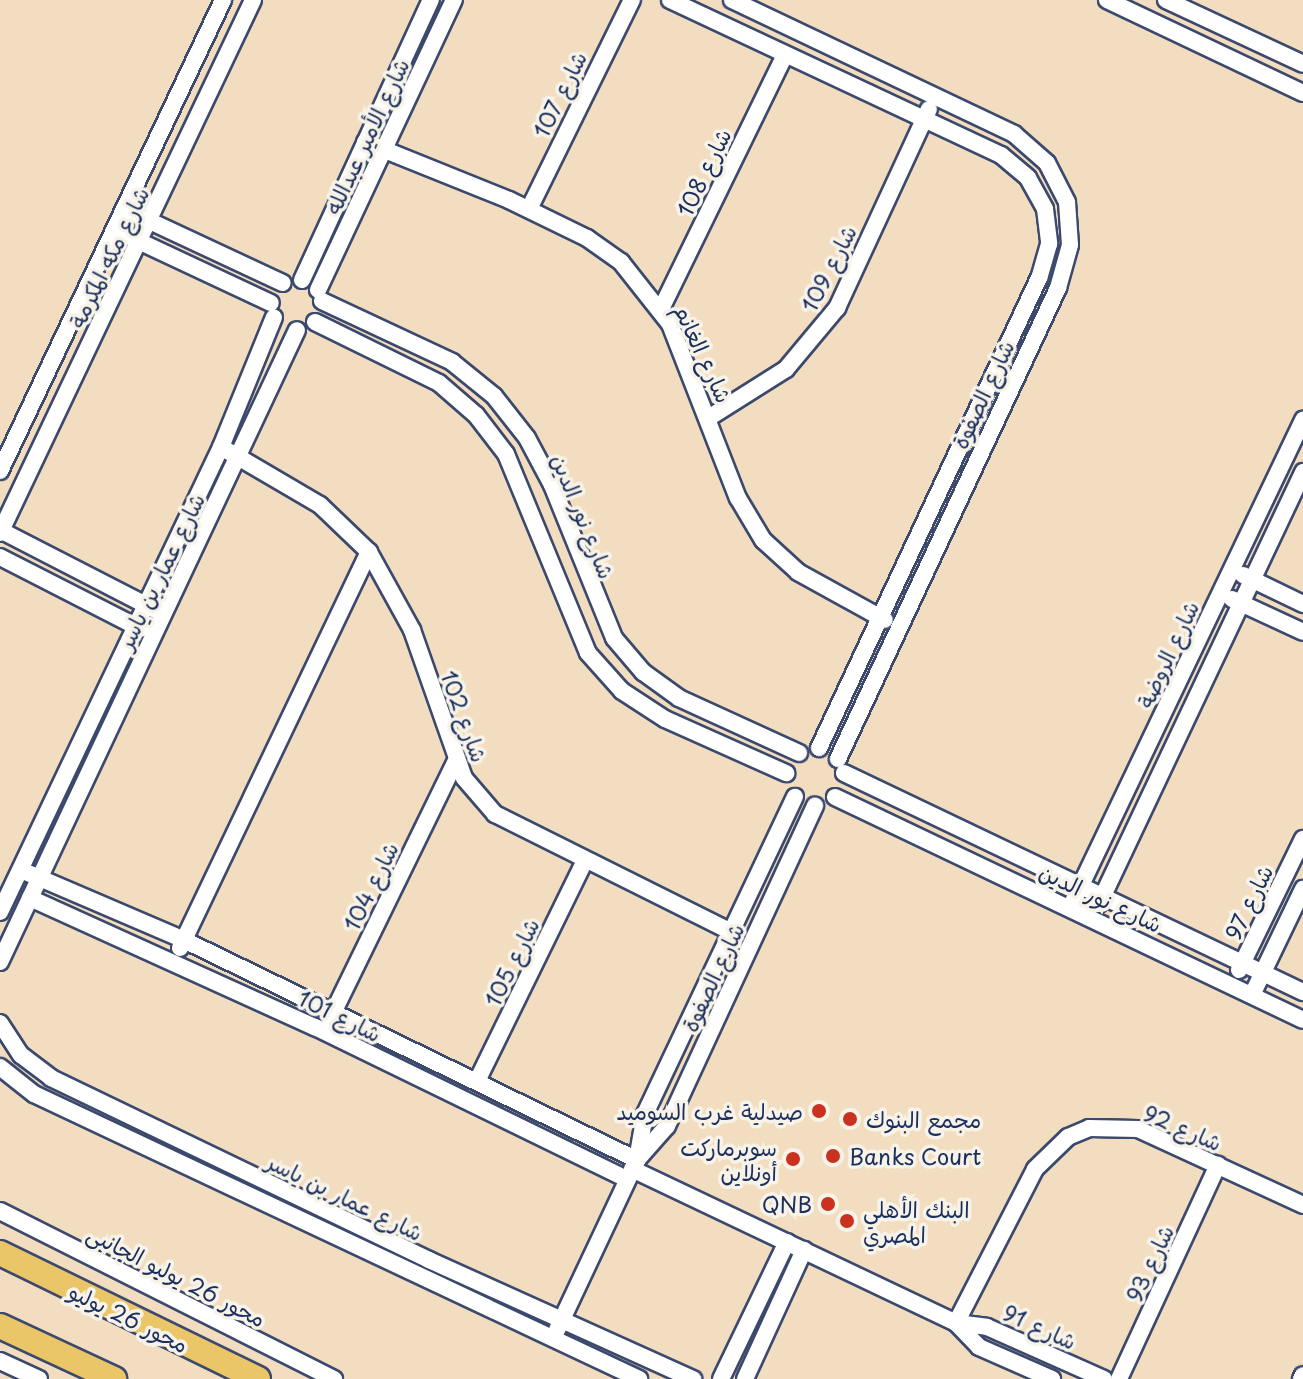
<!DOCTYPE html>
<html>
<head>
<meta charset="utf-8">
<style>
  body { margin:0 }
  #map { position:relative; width:1303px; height:1379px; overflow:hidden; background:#f3ddc0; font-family:"Playpen Sans","Playpen Sans Arabic",sans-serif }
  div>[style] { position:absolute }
  .roads { filter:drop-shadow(2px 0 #3b496d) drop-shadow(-2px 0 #3b496d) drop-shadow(0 2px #3b496d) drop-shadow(0 -2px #3b496d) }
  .minor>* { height:16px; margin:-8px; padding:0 8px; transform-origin:8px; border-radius:8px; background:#fff }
  .highway>* { height:24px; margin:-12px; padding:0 12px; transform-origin:12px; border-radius:12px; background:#ebc669 }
  .dots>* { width:22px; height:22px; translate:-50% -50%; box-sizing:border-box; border:4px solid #f7f3e8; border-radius:50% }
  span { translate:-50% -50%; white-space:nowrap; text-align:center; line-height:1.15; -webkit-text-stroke:7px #f7f3e8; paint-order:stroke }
  .street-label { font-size:22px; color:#1b2f5e }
  .poi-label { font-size:22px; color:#1b2f5e }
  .right { translate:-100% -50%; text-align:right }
  .left { translate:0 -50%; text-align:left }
</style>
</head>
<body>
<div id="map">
  <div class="roads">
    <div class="minor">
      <i style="left:670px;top:0;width:365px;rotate:25.1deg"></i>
      <i style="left:1001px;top:155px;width:35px;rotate:40deg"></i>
      <i style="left:1028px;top:178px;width:35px;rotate:61deg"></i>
      <i style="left:1045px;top:209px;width:35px;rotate:83deg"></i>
      <i style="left:1049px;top:244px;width:35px;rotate:106deg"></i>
      <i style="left:1039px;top:278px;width:519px;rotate:115.08deg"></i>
      <i style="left:732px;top:0;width:312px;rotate:25.4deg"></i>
      <i style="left:1014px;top:134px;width:44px;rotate:41.3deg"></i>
      <i style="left:1047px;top:163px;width:44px;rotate:62.9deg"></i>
      <i style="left:1067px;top:202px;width:43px;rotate:86deg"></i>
      <i style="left:1070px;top:245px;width:45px;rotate:105.6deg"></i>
      <i style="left:1058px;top:288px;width:520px;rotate:115.04deg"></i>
      <i style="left:1107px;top:0;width:217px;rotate:25.4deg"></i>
      <i style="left:1166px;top:0;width:151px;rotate:25deg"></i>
      <i style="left:365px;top:142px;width:155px;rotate:21.9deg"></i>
      <i style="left:509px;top:200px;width:87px;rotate:26deg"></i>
      <i style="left:587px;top:238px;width:42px;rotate:35.2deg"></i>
      <i style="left:621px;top:262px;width:79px;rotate:51.7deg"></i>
      <i style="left:670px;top:324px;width:187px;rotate:68.7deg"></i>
      <i style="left:738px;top:498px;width:49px;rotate:59.2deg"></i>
      <i style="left:763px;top:540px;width:47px;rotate:42.4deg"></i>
      <i style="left:798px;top:572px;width:99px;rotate:28.9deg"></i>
      <i style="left:124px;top:209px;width:175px;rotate:25deg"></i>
      <i style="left:529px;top:209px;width:233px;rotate:-63.8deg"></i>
      <i style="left:115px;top:230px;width:172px;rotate:25.1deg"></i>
      <i style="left:302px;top:280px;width:308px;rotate:-65.3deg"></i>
      <i style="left:318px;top:290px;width:320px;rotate:-64.9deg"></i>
      <i style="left:322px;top:301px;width:144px;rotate:25.1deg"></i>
      <i style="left:452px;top:362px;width:54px;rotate:39deg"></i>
      <i style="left:494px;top:396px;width:53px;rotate:51.8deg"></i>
      <i style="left:527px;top:438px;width:53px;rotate:62deg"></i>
      <i style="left:552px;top:485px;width:165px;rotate:67.9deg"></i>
      <i style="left:614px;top:638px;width:45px;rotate:49.5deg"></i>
      <i style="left:643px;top:672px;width:44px;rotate:35.8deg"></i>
      <i style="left:679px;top:698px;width:132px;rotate:24.6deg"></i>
      <i style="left:661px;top:309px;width:283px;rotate:-64deg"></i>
      <i style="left:315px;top:322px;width:138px;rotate:26.2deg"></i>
      <i style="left:439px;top:383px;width:49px;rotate:40.9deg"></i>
      <i style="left:476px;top:415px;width:49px;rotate:52.4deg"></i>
      <i style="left:506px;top:454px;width:215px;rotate:67.6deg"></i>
      <i style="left:588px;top:653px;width:51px;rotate:48.2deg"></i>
      <i style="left:622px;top:691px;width:51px;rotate:33.1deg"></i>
      <i style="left:665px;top:719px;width:133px;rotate:24.1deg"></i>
      <i style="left:710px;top:417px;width:90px;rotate:-32.3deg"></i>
      <i style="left:786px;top:369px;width:80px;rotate:-50.1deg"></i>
      <i style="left:837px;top:308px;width:219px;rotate:-65.2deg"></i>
      <i style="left:221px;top:447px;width:115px;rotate:30.4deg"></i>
      <i style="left:320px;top:505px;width:68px;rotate:43.8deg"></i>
      <i style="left:369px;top:552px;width:89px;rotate:61.1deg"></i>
      <i style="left:412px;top:630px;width:157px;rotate:70.6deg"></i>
      <i style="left:464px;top:778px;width:48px;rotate:49.3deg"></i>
      <i style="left:495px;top:814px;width:265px;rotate:26.5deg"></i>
      <i style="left:0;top:471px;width:521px;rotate:-64.66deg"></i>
      <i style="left:0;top:530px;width:173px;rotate:27.2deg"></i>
      <i style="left:0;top:533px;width:590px;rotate:-64.61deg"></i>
      <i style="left:0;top:557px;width:158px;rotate:27.1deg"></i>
      <i style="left:1243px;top:575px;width:67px;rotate:25.8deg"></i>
      <i style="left:1232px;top:599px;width:78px;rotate:24.9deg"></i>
      <i style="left:844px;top:773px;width:509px;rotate:25.51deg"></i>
      <i style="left:835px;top:797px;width:518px;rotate:25.48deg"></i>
      <i style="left:21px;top:870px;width:177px;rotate:23.2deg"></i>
      <i style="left:184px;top:940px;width:504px;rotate:25.9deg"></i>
      <i style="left:30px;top:898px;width:313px;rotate:24.4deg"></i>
      <i style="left:315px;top:1027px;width:347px;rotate:26deg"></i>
      <i style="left:1099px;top:904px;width:478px;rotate:-64.7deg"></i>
      <i style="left:1071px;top:906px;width:539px;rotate:-64.48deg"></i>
      <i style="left:0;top:912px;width:515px;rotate:-64.58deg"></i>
      <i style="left:221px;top:447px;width:140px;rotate:-67.8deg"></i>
      <i style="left:180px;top:948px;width:439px;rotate:-64.5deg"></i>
      <i style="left:0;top:962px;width:698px;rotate:-64.83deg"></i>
      <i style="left:1239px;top:970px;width:146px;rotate:-64deg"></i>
      <i style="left:1252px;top:995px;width:118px;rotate:-64.3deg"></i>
      <i style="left:330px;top:1019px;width:287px;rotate:-64deg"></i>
      <i style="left:0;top:1023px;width:38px;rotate:57deg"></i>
      <i style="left:21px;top:1055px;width:38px;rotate:37deg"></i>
      <i style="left:51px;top:1078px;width:420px;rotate:25.7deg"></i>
      <i style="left:429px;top:1260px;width:290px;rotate:24.3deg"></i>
      <i style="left:0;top:1067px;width:43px;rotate:38.5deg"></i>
      <i style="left:34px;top:1094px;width:669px;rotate:25.22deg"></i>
      <i style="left:477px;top:1081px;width:243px;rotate:-63.9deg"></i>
      <i style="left:637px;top:1160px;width:45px;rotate:-48.6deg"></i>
      <i style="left:667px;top:1126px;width:353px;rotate:-65.2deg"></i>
      <i style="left:632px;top:1169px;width:359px;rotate:25.4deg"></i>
      <i style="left:956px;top:1323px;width:33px;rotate:46deg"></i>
      <i style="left:979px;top:1347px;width:80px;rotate:23.7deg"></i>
      <i style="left:0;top:1211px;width:374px;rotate:26.7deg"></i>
      <i style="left:956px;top:1323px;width:173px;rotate:-62.8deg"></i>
      <i style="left:1035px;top:1169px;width:46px;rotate:-44.1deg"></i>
      <i style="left:1068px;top:1137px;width:23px;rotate:-23deg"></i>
      <i style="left:1089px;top:1128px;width:49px;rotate:1.2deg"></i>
      <i style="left:1138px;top:1129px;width:182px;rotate:24.7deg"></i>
      <i style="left:956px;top:1323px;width:31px;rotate:7deg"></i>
      <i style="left:987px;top:1327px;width:128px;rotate:24deg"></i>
      <i style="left:557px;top:1330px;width:188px;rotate:-64.8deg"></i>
      <i style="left:637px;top:1160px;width:47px;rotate:-80.1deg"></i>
      <i style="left:645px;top:1114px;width:351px;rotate:-64.7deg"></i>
      <i style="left:0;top:1361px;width:43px;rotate:24.8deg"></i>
      <i style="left:721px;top:1379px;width:152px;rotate:-64.3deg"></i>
      <i style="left:745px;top:1379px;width:142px;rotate:-65.4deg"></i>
      <i style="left:1119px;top:1379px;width:236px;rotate:-65.2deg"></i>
      <i style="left:1301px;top:1379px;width:4px;rotate:-63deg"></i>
    </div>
    <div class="highway">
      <i style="left:0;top:1253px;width:287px;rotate:26deg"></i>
      <i style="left:0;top:1326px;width:126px;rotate:24.9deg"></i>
    </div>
  </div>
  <div class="dots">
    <i style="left:819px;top:1111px;background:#c8321e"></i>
    <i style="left:850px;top:1119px;background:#c8321e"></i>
    <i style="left:833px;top:1156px;background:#c8321e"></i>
    <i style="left:793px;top:1159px;background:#c8321e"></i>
    <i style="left:828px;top:1204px;background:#c8321e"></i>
    <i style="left:847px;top:1221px;background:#c8321e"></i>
  </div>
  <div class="street-label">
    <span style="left:559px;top:94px;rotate:-64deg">شارع 107</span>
    <span style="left:366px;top:136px;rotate:-65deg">شارع الأمير عبدالله</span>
    <span style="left:703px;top:172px;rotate:-64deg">شارع 108</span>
    <span style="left:108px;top:257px;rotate:-64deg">شارع مكه المكرمة</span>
    <span style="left:828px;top:268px;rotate:-63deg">شارع 109</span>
    <span style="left:704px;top:353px;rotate:65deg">شارع الغانم</span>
    <span style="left:982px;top:394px;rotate:-65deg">شارع الصفوة</span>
    <span style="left:584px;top:516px;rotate:68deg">شارع نور الدين</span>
    <span style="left:160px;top:571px;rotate:-64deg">شارع عمار بن ياسر</span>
    <span style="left:1167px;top:654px;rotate:-65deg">شارع الروضة</span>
    <span style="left:465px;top:716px;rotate:70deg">شارع 102</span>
    <span style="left:370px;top:886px;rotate:-64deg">شارع 104</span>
    <span style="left:1101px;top:897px;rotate:25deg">شارع نور الدين</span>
    <span style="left:1248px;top:902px;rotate:-64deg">شارع 97</span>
    <span style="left:511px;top:962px;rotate:-64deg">شارع 105</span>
    <span style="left:712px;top:977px;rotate:-65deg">شارع الصفوة</span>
    <span style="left:340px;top:1015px;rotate:26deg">شارع 101</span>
    <span style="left:1183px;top:1127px;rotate:23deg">شارع 92</span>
    <span style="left:345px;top:1196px;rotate:26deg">شارع عمار بن ياسر</span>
    <span style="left:1149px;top:1263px;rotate:-65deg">شارع 93</span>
    <span style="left:177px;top:1275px;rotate:27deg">محور 26 يوليو الجانبى</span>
    <span style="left:129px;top:1317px;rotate:26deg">محور 26 يوليو</span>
    <span style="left:1040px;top:1326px;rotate:24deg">شارع 91</span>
  </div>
  <div class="poi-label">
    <span class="right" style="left:803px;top:1111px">صيدلية غرب السوميد</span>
    <span class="left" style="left:866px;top:1119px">مجمع البنوك</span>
    <span class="right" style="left:777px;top:1159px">سوبرماركت<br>أونلاين</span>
    <span class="left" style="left:849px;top:1156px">Banks Court</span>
    <span class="right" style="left:812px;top:1204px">QNB</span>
    <span class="left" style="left:863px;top:1221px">البنك الأهلي<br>المصري</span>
  </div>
</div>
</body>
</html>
